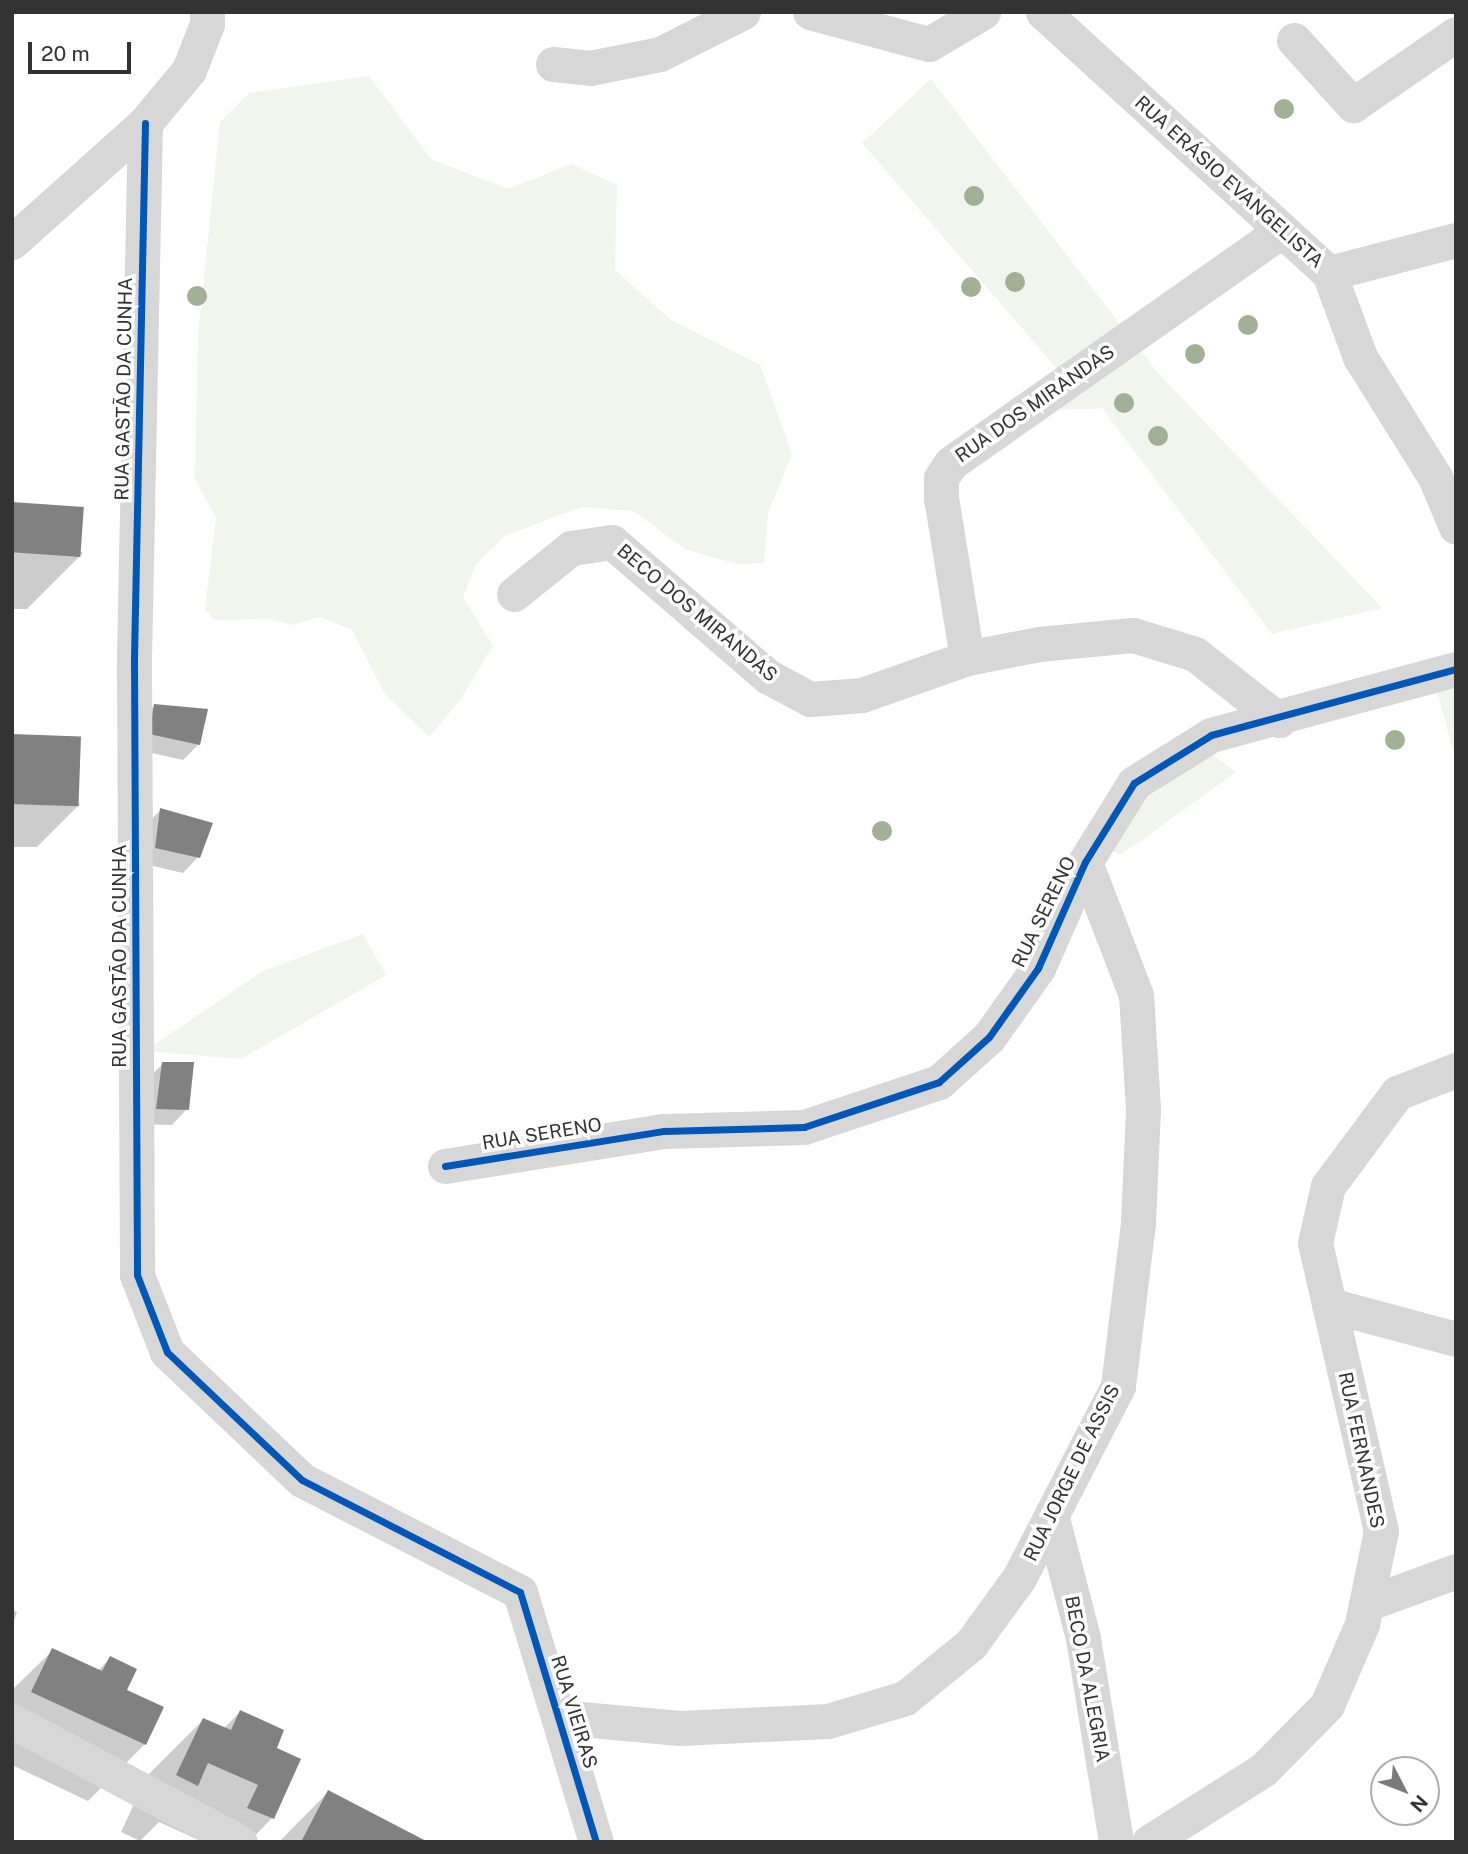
<!DOCTYPE html>
<html>
<head>
<meta charset="utf-8">
<style>
  body { margin:0 }
  #map { position:relative; width:1468px; height:1854px; overflow:hidden; background:#fff; font-family:"Public Sans",sans-serif }
  div>[style] { position:absolute }
  .green>* { inset:0; background:#f1f5ed }
  .shadow>* { inset:0; background:#0003 }
  .building>* { inset:0; background:#818181; transform-origin:0 0 }
  .minor>* { height:35px; margin:-17.5px; padding:0 17.5px; transform-origin:17.5px; border-radius:17.5px; background:#d7d7d7 }
  .cycleway>* { height:7px; margin:-3.5px; padding:0 3.5px; transform-origin:3.5px; border-radius:3.5px; background:#0057b8 }
  .trees>* { width:20px; height:20px; margin:-10px; border-radius:50%; background:#a2b095 }
  span { translate:-50% -50%; white-space:nowrap; text-align:center; line-height:1.15; -webkit-text-stroke:7px #fff; paint-order:stroke }
  .street-label { font-size:19px; color:#333 }
  .frame { position:absolute; inset:0; border:14px solid #333; pointer-events:none }
  .north { position:absolute; left:1370px; top:1756px; width:70px; height:70px; box-sizing:border-box; background:#fff; border:2px solid #adadad; border-radius:50%; rotate:132deg; font-size:19px; font-weight:700; line-height:28px; text-align:center; color:#333 }
  .north::after { content:''; display:block; margin:auto; width:24px; height:32px; background:#7a7a7a; clip-path:polygon(50% 0,100% 100%,50% 72%,0 100%) }
  .scale { position:absolute; left:28px; top:42px; width:103px; height:32px; box-sizing:border-box; border:4px solid #333; border-top:0; padding-left:9px; font-size:21px; line-height:24px; white-space:nowrap; color:#333; -webkit-text-stroke:5px #fff; paint-order:stroke }
</style>
</head>
<body>
<div id="map">
  <div class="green">
    <i style="clip-path:polygon(369px 76px,431px 159px,508px 189px,571px 164px,617px 185px,615px 270px,671px 320px,760px 365px,792px 454px,768px 513px,764px 563px,737px 564px,684px 549px,634px 511px,581px 507px,505px 536px,476px 564px,463px 597px,493px 646px,460px 700px,429px 737px,385px 694px,352px 630px,320px 617px,291px 625px,269px 619px,215px 620px,205px 609px,216px 518px,195px 479px,198px 335px,220px 122px,249px 93px)"></i>
    <i style="clip-path:polygon(931px 79px,1157px 372px,1382px 608px,1272px 634px,1102px 408px,1061px 410px,1059px 371px,862px 143px)"></i>
    <i style="clip-path:polygon(1456px 685px,1456px 747px,1452px 748px,1437px 690px)"></i>
    <i style="clip-path:polygon(1201px 746px,1236px 772px,1121px 855px,1108px 849px,1125px 809px)"></i>
    <i style="clip-path:polygon(363px 934px,386px 975px,241px 1059px,145px 1051px,263px 971px)"></i>
  </div>
  <div class="shadow">
    <i style="clip-path:polygon(12px 503px,83px 553px,27px 609px,12px 609px)"></i>
    <i style="clip-path:polygon(154px 706px,199px 744px,183px 760px,134px 749px,139px 721px)"></i>
    <i style="clip-path:polygon(12px 735px,80px 804px,37px 847px,12px 847px)"></i>
    <i style="clip-path:polygon(161px 810px,198px 857px,183px 873px,140px 863px,145px 825px)"></i>
    <i style="clip-path:polygon(163px 1064px,187px 1109px,172px 1125px,141px 1124px,147px 1079px)"></i>
    <i style="clip-path:polygon(12px 1610px,17px 1612px,12px 1627px)"></i>
    <i style="clip-path:polygon(53px 1650px,98px 1671px,110px 1658px,125px 1691px,162px 1708px,145px 1744px,88px 1801px,12px 1765px,12px 1690px)"></i>
    <i style="clip-path:polygon(240px 1712px,274px 1749px,299px 1760px,272px 1818px,249px 1842px,203px 1842px,159px 1822px,140px 1841px,121px 1832px,147px 1776px,203px 1720px,223px 1729px)"></i>
    <i style="clip-path:polygon(328px 1792px,424px 1842px,279px 1842px)"></i>
  </div>
  <div class="building">
    <i style="left:12px;top:502px;width:72px;height:50px;rotate:4deg"></i>
    <i style="clip-path:polygon(154px 704px,208px 709px,200px 745px,149px 734px)"></i>
    <i style="left:12px;top:734px;width:69px;height:70px;rotate:2deg"></i>
    <i style="clip-path:polygon(160px 808px,213px 823px,200px 858px,155px 848px)"></i>
    <i style="clip-path:polygon(162px 1062px,194px 1062px,189px 1110px,156px 1109px)"></i>
    <i style="clip-path:polygon(52px 1648px,102px 1671px,110px 1656px,137px 1669px,127px 1690px,164px 1707px,146px 1745px,31px 1692px)"></i>
    <i style="clip-path:polygon(240px 1710px,284px 1730px,277px 1748px,301px 1759px,274px 1819px,247px 1808px,258px 1785px,208px 1763px,198px 1786px,176px 1775px,203px 1718px,231px 1730px)"></i>
    <i style="clip-path:polygon(328px 1790px,428px 1842px,301px 1842px)"></i>
  </div>
  <div class="minor">
    <i style="left:810px;top:12px;width:123px;rotate:15.1deg"></i>
    <i style="left:929px;top:44px;width:63px;rotate:-30.7deg"></i>
    <i style="left:1043px;top:12px;width:387px;rotate:42.4deg"></i>
    <i style="left:1329px;top:273px;width:90px;rotate:69.7deg"></i>
    <i style="left:1360px;top:357px;width:142px;rotate:58deg"></i>
    <i style="left:1435px;top:477px;width:54px;rotate:67.2deg"></i>
    <i style="left:1294px;top:40px;width:88px;rotate:47.8deg"></i>
    <i style="left:1353px;top:105px;width:125px;rotate:-34.6deg"></i>
    <i style="left:553px;top:64px;width:37px;rotate:6deg"></i>
    <i style="left:590px;top:68px;width:71px;rotate:-11.3deg"></i>
    <i style="left:660px;top:54px;width:93px;rotate:-26.8deg"></i>
    <i style="left:145px;top:123px;width:536px;rotate:91.18deg"></i>
    <i style="left:134px;top:659px;width:616px;rotate:89.72deg"></i>
    <i style="left:137px;top:1275px;width:83px;rotate:68.7deg"></i>
    <i style="left:167px;top:1352px;width:186px;rotate:43.5deg"></i>
    <i style="left:302px;top:1480px;width:245px;rotate:27.2deg"></i>
    <i style="left:520px;top:1592px;width:261px;rotate:73.1deg"></i>
    <i style="left:12px;top:242px;width:178px;rotate:-41.8deg"></i>
    <i style="left:145px;top:123px;width:69px;rotate:-50.3deg"></i>
    <i style="left:189px;top:70px;width:49px;rotate:-68.6deg"></i>
    <i style="left:207px;top:24px;width:12px;rotate:-90deg"></i>
    <i style="left:1329px;top:273px;width:131px;rotate:-14.6deg"></i>
    <i style="left:514px;top:594px;width:73px;rotate:-38.9deg"></i>
    <i style="left:571px;top:548px;width:41px;rotate:-8.3deg"></i>
    <i style="left:612px;top:542px;width:205px;rotate:40.8deg"></i>
    <i style="left:767px;top:676px;width:49px;rotate:28.1deg"></i>
    <i style="left:810px;top:699px;width:52px;rotate:-4.4deg"></i>
    <i style="left:862px;top:695px;width:111px;rotate:-19.4deg"></i>
    <i style="left:967px;top:658px;width:73px;rotate:-11deg"></i>
    <i style="left:1039px;top:644px;width:94px;rotate:-5.5deg"></i>
    <i style="left:1133px;top:635px;width:65px;rotate:17deg"></i>
    <i style="left:1195px;top:654px;width:107px;rotate:38.2deg"></i>
    <i style="left:967px;top:658px;width:162px;rotate:-99.2deg"></i>
    <i style="left:941px;top:498px;width:20px;rotate:-90deg"></i>
    <i style="left:941px;top:478px;width:18px;rotate:-56deg"></i>
    <i style="left:951px;top:463px;width:405px;rotate:-35.1deg"></i>
    <i style="left:445px;top:1166px;width:222px;rotate:-9.1deg"></i>
    <i style="left:664px;top:1131px;width:140px;rotate:-1.6deg"></i>
    <i style="left:804px;top:1127px;width:142px;rotate:-18.4deg"></i>
    <i style="left:939px;top:1082px;width:67px;rotate:-42deg"></i>
    <i style="left:989px;top:1037px;width:85px;rotate:-54.6deg"></i>
    <i style="left:1038px;top:968px;width:116px;rotate:-66.1deg"></i>
    <i style="left:1085px;top:862px;width:93px;rotate:-58.2deg"></i>
    <i style="left:1134px;top:783px;width:91px;rotate:-31.9deg"></i>
    <i style="left:1211px;top:735px;width:254px;rotate:-15.1deg"></i>
    <i style="left:1329px;top:1305px;width:131px;rotate:15deg"></i>
    <i style="left:1052px;top:1518px;width:124px;rotate:75.5deg"></i>
    <i style="left:1083px;top:1638px;width:207px;rotate:80.8deg"></i>
    <i style="left:1366px;top:1604px;width:96px;rotate:-20.1deg"></i>
    <i style="left:559px;top:1717px;width:121px;rotate:5.2deg"></i>
    <i style="left:680px;top:1728px;width:148px;rotate:-2.7deg"></i>
    <i style="left:828px;top:1721px;width:80px;rotate:-16.6deg"></i>
    <i style="left:905px;top:1698px;width:85px;rotate:-39.3deg"></i>
    <i style="left:971px;top:1644px;width:82px;rotate:-54deg"></i>
    <i style="left:1019px;top:1578px;width:216px;rotate:-62.7deg"></i>
    <i style="left:1118px;top:1386px;width:164px;rotate:-83deg"></i>
    <i style="left:1138px;top:1223px;width:114px;rotate:-87.5deg"></i>
    <i style="left:1143px;top:1109px;width:114px;rotate:-93.5deg"></i>
    <i style="left:1136px;top:995px;width:142px;rotate:-111deg"></i>
    <i style="left:12px;top:1721px;width:258px;rotate:28deg"></i>
    <i style="left:1149px;top:1842px;width:135px;rotate:-32.3deg"></i>
    <i style="left:1263px;top:1770px;width:91px;rotate:-45.4deg"></i>
    <i style="left:1327px;top:1705px;width:88px;rotate:-66.6deg"></i>
    <i style="left:1362px;top:1624px;width:95px;rotate:-78.5deg"></i>
    <i style="left:1381px;top:1531px;width:295px;rotate:-102.9deg"></i>
    <i style="left:1315px;top:1243px;width:58px;rotate:-77.2deg"></i>
    <i style="left:1328px;top:1186px;width:116px;rotate:-53.4deg"></i>
    <i style="left:1397px;top:1093px;width:63px;rotate:-21.3deg"></i>
  </div>
  <div class="cycleway">
    <i style="left:145px;top:123px;width:536px;rotate:91.18deg"></i>
    <i style="left:134px;top:659px;width:616px;rotate:89.72deg"></i>
    <i style="left:137px;top:1275px;width:83px;rotate:68.7deg"></i>
    <i style="left:167px;top:1352px;width:186px;rotate:43.5deg"></i>
    <i style="left:302px;top:1480px;width:245px;rotate:27.2deg"></i>
    <i style="left:520px;top:1592px;width:261px;rotate:73.1deg"></i>
    <i style="left:445px;top:1166px;width:222px;rotate:-9.1deg"></i>
    <i style="left:664px;top:1131px;width:140px;rotate:-1.6deg"></i>
    <i style="left:804px;top:1127px;width:142px;rotate:-18.4deg"></i>
    <i style="left:939px;top:1082px;width:67px;rotate:-42deg"></i>
    <i style="left:989px;top:1037px;width:85px;rotate:-54.6deg"></i>
    <i style="left:1038px;top:968px;width:116px;rotate:-66.1deg"></i>
    <i style="left:1085px;top:862px;width:93px;rotate:-58.2deg"></i>
    <i style="left:1134px;top:783px;width:91px;rotate:-31.9deg"></i>
    <i style="left:1211px;top:735px;width:254px;rotate:-15.1deg"></i>
  </div>
  <div class="trees">
    <i style="left:1284px;top:109px"></i>
    <i style="left:974px;top:196px"></i>
    <i style="left:1015px;top:282px"></i>
    <i style="left:971px;top:287px"></i>
    <i style="left:197px;top:296px"></i>
    <i style="left:1248px;top:325px"></i>
    <i style="left:1195px;top:354px"></i>
    <i style="left:1124px;top:403px"></i>
    <i style="left:1158px;top:436px"></i>
    <i style="left:1395px;top:740px"></i>
    <i style="left:882px;top:831px"></i>
  </div>
  <div class="street-label">
    <span style="left:1229px;top:182px;rotate:42deg">RUA ERÁSIO EVANGELISTA</span>
    <span style="left:124px;top:389px;rotate:-89deg">RUA GASTÃO DA CUNHA</span>
    <span style="left:1035px;top:404px;rotate:-35deg">RUA DOS MIRANDAS</span>
    <span style="left:697px;top:613px;rotate:40deg">BECO DOS MIRANDAS</span>
    <span style="left:1044px;top:912px;rotate:-64deg">RUA SERENO</span>
    <span style="left:120px;top:956px;rotate:-90deg">RUA GASTÃO DA CUNHA</span>
    <span style="left:542px;top:1134px;rotate:-9deg">RUA SERENO</span>
    <span style="left:1361px;top:1450px;rotate:78deg">RUA FERNANDES</span>
    <span style="left:1072px;top:1473px;rotate:-64deg">RUA JORGE DE ASSIS</span>
    <span style="left:1087px;top:1679px;rotate:79deg">BECO DA ALEGRIA</span>
    <span style="left:574px;top:1712px;rotate:73deg">RUA VIEIRAS</span>
  </div>
  <div class="frame"></div>
  <div class="north">N</div>
  <div class="scale">20 m</div>
</div>
</body>
</html>
